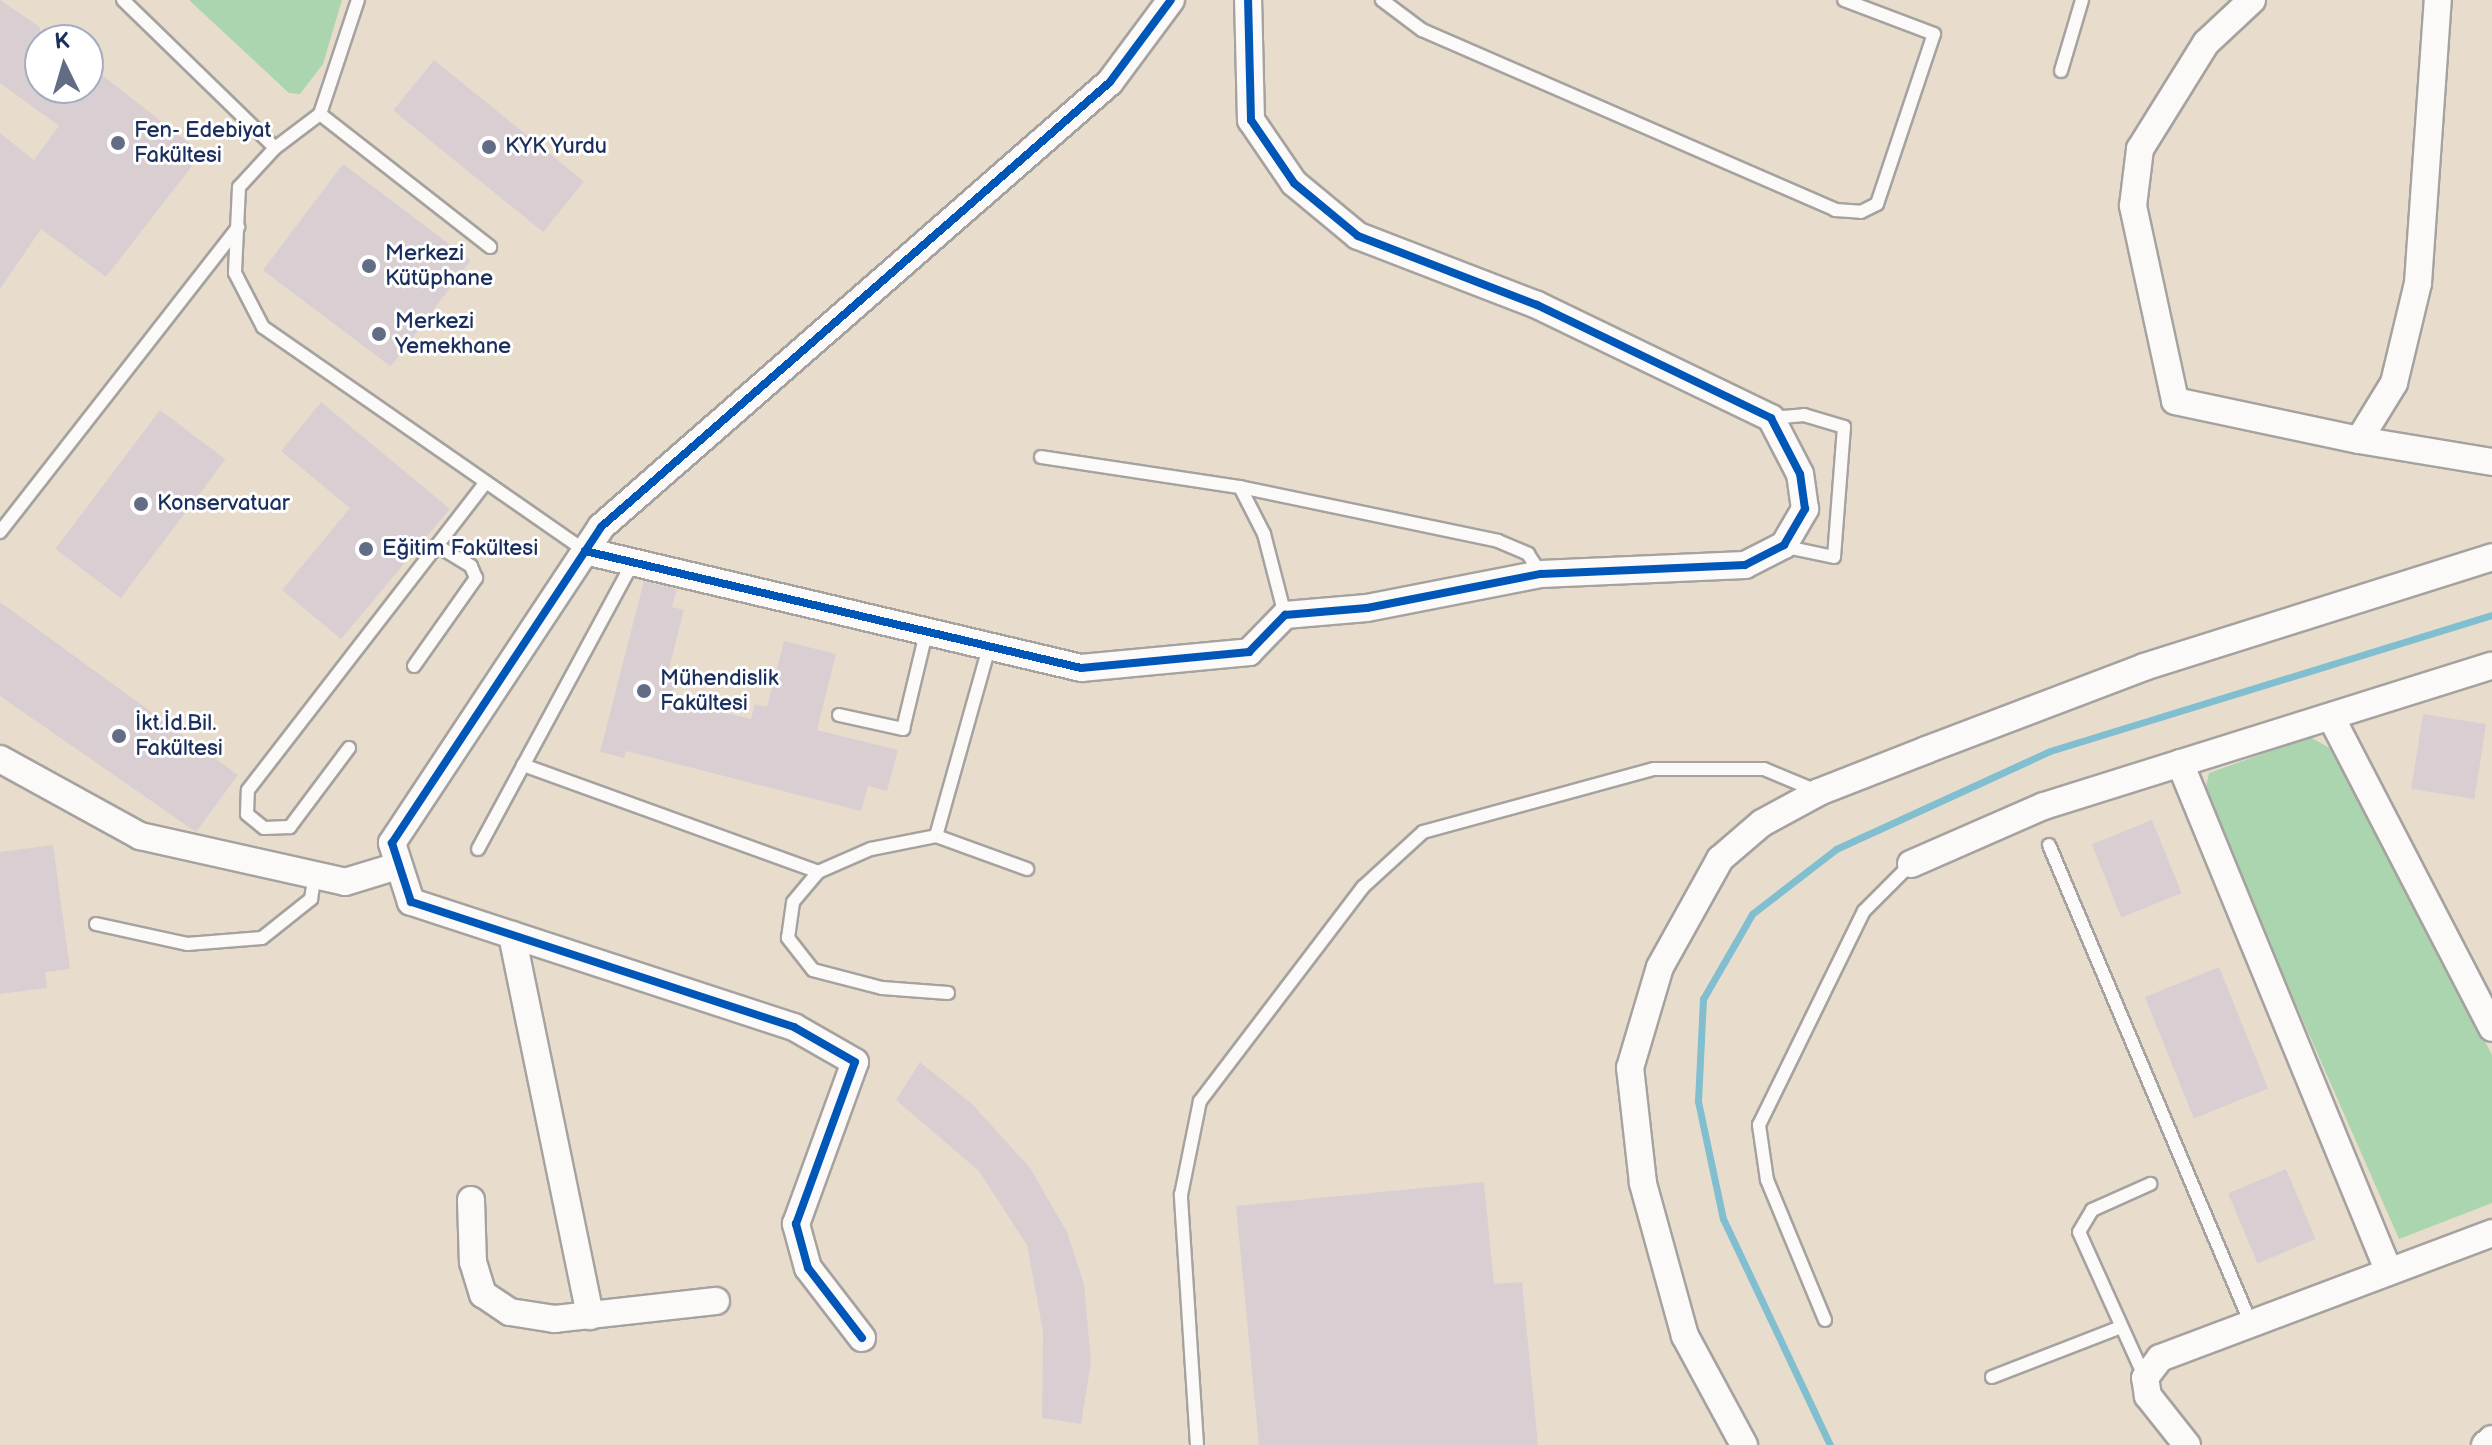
<!DOCTYPE html>
<html>
<head>
<meta charset="utf-8">
<style>
  body { margin:0 }
  #map { position:relative; width:2492px; height:1445px; overflow:hidden; background:#e8ddcd; font-family:"Balsamiq Sans",sans-serif }
  div>[style] { position:absolute }
  .green>* { inset:0; background:#abd5ae }
  .stream>* { height:7px; margin:-3.5px; padding:0 3.5px; transform-origin:3.5px; border-radius:3.5px; background:#80bed0 }
  .building>* { inset:0; background:#d9cfd2; transform-origin:0 0 }
  .roads { filter:drop-shadow(2px 0 #a5a29f) drop-shadow(-2px 0 #a5a29f) drop-shadow(0 2px #a5a29f) drop-shadow(0 -2px #a5a29f) }
  .lane>* { height:12px; margin:-6px; padding:0 6px; transform-origin:6px; border-radius:6px; background:#fcfaf8 }
  .street>* { height:26px; margin:-13px; padding:0 13px; transform-origin:13px; border-radius:13px; background:#fcfaf8 }
  .cycleway>* { height:8px; margin:-4px; padding:0 4px; transform-origin:4px; border-radius:4px; background:#0057b8 }
  .dots>* { width:22px; height:22px; translate:-50% -50%; box-sizing:border-box; border:4px solid #fff; border-radius:50% }
  span { translate:-50% -50%; white-space:nowrap; text-align:center; line-height:1.15; -webkit-text-stroke:6px #fff; paint-order:stroke }
  .poi-label { font-size:22px; color:#1b2f5e }
  .left { translate:0 -50%; text-align:left }
  .north { position:absolute; left:24px; top:24px; width:80px; height:80px; box-sizing:border-box; background:#fff; border:2px solid #a4acbf; border-radius:50%; rotate:355deg; font-size:22px; font-weight:700; line-height:32px; text-align:center; color:#1b2f5e }
  .north::after { content:''; display:block; margin:auto; width:28px; height:36px; background:#636c85; clip-path:polygon(50% 0,100% 100%,50% 72%,0 100%) }
</style>
</head>
<body>
<div id="map">
  <div class="green">
    <i style="clip-path:polygon(189px 0,342px 0,323px 64px,300px 94px,289px 93px)"></i>
    <i style="clip-path:polygon(2310px 737px,2333px 750px,2492px 1055px,2492px 1203px,2399px 1239px,2204px 795px,2209px 773px)"></i>
  </div>
  <div class="stream">
    <i style="left:1830px;top:1445px;width:250px;rotate:-115.3deg"></i>
    <i style="left:1723px;top:1219px;width:121px;rotate:-102deg"></i>
    <i style="left:1698px;top:1101px;width:102px;rotate:-87.2deg"></i>
    <i style="left:1703px;top:999px;width:98px;rotate:-60deg"></i>
    <i style="left:1752px;top:914px;width:106px;rotate:-37.7deg"></i>
    <i style="left:1836px;top:849px;width:235px;rotate:-24.6deg"></i>
    <i style="left:2050px;top:751px;width:462px;rotate:-17.1deg"></i>
  </div>
  <div class="building">
    <i style="clip-path:polygon(0 0,40px 27px,40px 88px,88px 88px,88px 64px,202px 153px,106px 277px,41px 229px,0 289px,0 133px,34px 160px,59px 126px,0 83px)"></i>
    <i style="left:434px;top:60px;width:193px;height:65px;rotate:39deg"></i>
    <i style="left:343px;top:164px;width:160px;height:133px;rotate:37deg"></i>
    <i style="clip-path:polygon(321px 402px,450px 509px,341px 639px,282px 590px,350px 508px,281px 451px)"></i>
    <i style="left:160px;top:410px;width:82px;height:174px;rotate:37deg"></i>
    <i style="clip-path:polygon(644px 581px,677px 589px,672px 607px,684px 610px,666px 680px,675px 683px,671px 699px,751px 719px,755px 704px,767px 707px,784px 641px,836px 654px,817px 730px,898px 750px,887px 791px,868px 786px,861px 811px,626px 751px,624px 758px,600px 752px)"></i>
    <i style="clip-path:polygon(0 602px,238px 775px,196px 832px,0 696px)"></i>
    <i style="left:2423px;top:714px;width:64px;height:76px;rotate:9deg"></i>
    <i style="left:2152px;top:820px;width:79px;height:65px;rotate:68deg"></i>
    <i style="clip-path:polygon(53px 845px,70px 969px,45px 972px,47px 988px,0 994px,0 852px)"></i>
    <i style="left:2219px;top:967px;width:131px;height:80px;rotate:68deg"></i>
    <i style="clip-path:polygon(920px 1062px,972px 1104px,1030px 1168px,1067px 1232px,1084px 1284px,1091px 1362px,1081px 1424px,1042px 1418px,1043px 1332px,1027px 1245px,979px 1171px,896px 1100px)"></i>
    <i style="left:2286px;top:1169px;width:76px;height:63px;rotate:67deg"></i>
    <i style="clip-path:polygon(1484px 1182px,1494px 1284px,1522px 1282px,1538px 1445px,1259px 1445px,1236px 1206px)"></i>
  </div>
  <div class="roads">
    <div class="lane">
      <i style="left:123px;top:0;width:212px;rotate:44.2deg"></i>
      <i style="left:275px;top:148px;width:53px;rotate:132.7deg"></i>
      <i style="left:239px;top:187px;width:86px;rotate:92.7deg"></i>
      <i style="left:235px;top:273px;width:61px;rotate:62.6deg"></i>
      <i style="left:263px;top:327px;width:392px;rotate:34.8deg"></i>
      <i style="left:1382px;top:0;width:50px;rotate:36.9deg"></i>
      <i style="left:1422px;top:30px;width:451px;rotate:23.5deg"></i>
      <i style="left:1835px;top:210px;width:26px;rotate:4deg"></i>
      <i style="left:1861px;top:212px;width:18px;rotate:-27deg"></i>
      <i style="left:1877px;top:204px;width:179px;rotate:-71.5deg"></i>
      <i style="left:1934px;top:34px;width:96px;rotate:-159.3deg"></i>
      <i style="left:2061px;top:71px;width:74px;rotate:-73.5deg"></i>
      <i style="left:320px;top:114px;width:216px;rotate:38deg"></i>
      <i style="left:275px;top:148px;width:56px;rotate:-37.1deg"></i>
      <i style="left:320px;top:114px;width:120px;rotate:-71.6deg"></i>
      <i style="left:1771px;top:418px;width:33px;rotate:-5deg"></i>
      <i style="left:1804px;top:415px;width:42px;rotate:16.7deg"></i>
      <i style="left:1844px;top:427px;width:130px;rotate:94.4deg"></i>
      <i style="left:1834px;top:557px;width:53px;rotate:-168.1deg"></i>
      <i style="left:1041px;top:457px;width:201px;rotate:8.6deg"></i>
      <i style="left:1240px;top:487px;width:53px;rotate:62.9deg"></i>
      <i style="left:1264px;top:534px;width:84px;rotate:75.5deg"></i>
      <i style="left:1240px;top:487px;width:264px;rotate:11.8deg"></i>
      <i style="left:1498px;top:541px;width:33px;rotate:23deg"></i>
      <i style="left:1528px;top:554px;width:24px;rotate:57deg"></i>
      <i style="left:0;top:532px;width:387px;rotate:-52deg"></i>
      <i style="left:414px;top:666px;width:108px;rotate:-54.8deg"></i>
      <i style="left:476px;top:578px;width:13px;rotate:-113deg"></i>
      <i style="left:471px;top:566px;width:39px;rotate:-149deg"></i>
      <i style="left:839px;top:715px;width:66px;rotate:12.3deg"></i>
      <i style="left:903px;top:729px;width:99px;rotate:-76.5deg"></i>
      <i style="left:349px;top:748px;width:99px;rotate:126.8deg"></i>
      <i style="left:290px;top:827px;width:26px;rotate:178deg"></i>
      <i style="left:264px;top:828px;width:22px;rotate:-141deg"></i>
      <i style="left:247px;top:814px;width:24px;rotate:-88deg"></i>
      <i style="left:248px;top:790px;width:389px;rotate:-52.3deg"></i>
      <i style="left:523px;top:765px;width:314px;rotate:19.9deg"></i>
      <i style="left:936px;top:836px;width:97px;rotate:19.9deg"></i>
      <i style="left:2049px;top:845px;width:520px;rotate:67.13deg"></i>
      <i style="left:478px;top:849px;width:324px;rotate:-61.6deg"></i>
      <i style="left:96px;top:924px;width:93px;rotate:12.4deg"></i>
      <i style="left:187px;top:944px;width:75px;rotate:-4.6deg"></i>
      <i style="left:262px;top:938px;width:63px;rotate:-38.5deg"></i>
      <i style="left:311px;top:899px;width:24px;rotate:-81deg"></i>
      <i style="left:948px;top:993px;width:66px;rotate:-175.7deg"></i>
      <i style="left:882px;top:988px;width:71px;rotate:-165.4deg"></i>
      <i style="left:813px;top:970px;width:41px;rotate:-128deg"></i>
      <i style="left:788px;top:938px;width:36px;rotate:-82deg"></i>
      <i style="left:793px;top:902px;width:39px;rotate:-50deg"></i>
      <i style="left:818px;top:872px;width:58px;rotate:-23.5deg"></i>
      <i style="left:871px;top:849px;width:66px;rotate:-11.3deg"></i>
      <i style="left:936px;top:836px;width:199px;rotate:-74.3deg"></i>
      <i style="left:1825px;top:1320px;width:152px;rotate:-112.5deg"></i>
      <i style="left:1767px;top:1180px;width:56px;rotate:-98.3deg"></i>
      <i style="left:1759px;top:1125px;width:238px;rotate:-63.9deg"></i>
      <i style="left:1864px;top:911px;width:66px;rotate:-45deg"></i>
      <i style="left:1992px;top:1377px;width:138px;rotate:-21.2deg"></i>
      <i style="left:2145px;top:1378px;width:160px;rotate:-114.3deg"></i>
      <i style="left:2079px;top:1232px;width:26px;rotate:-59deg"></i>
      <i style="left:2092px;top:1210px;width:64px;rotate:-24.1deg"></i>
      <i style="left:1197px;top:1445px;width:251px;rotate:-93.7deg"></i>
      <i style="left:1181px;top:1195px;width:96px;rotate:-78.6deg"></i>
      <i style="left:1200px;top:1101px;width:269px;rotate:-52.7deg"></i>
      <i style="left:1363px;top:887px;width:81px;rotate:-42.5deg"></i>
      <i style="left:1423px;top:832px;width:239px;rotate:-15.3deg"></i>
      <i style="left:1654px;top:769px;width:110px"></i>
      <i style="left:1764px;top:769px;width:60px;rotate:22.7deg"></i>
    </div>
    <div class="street">
      <i style="left:2252px;top:0;width:63px;rotate:136.9deg"></i>
      <i style="left:2206px;top:43px;width:125px;rotate:121.9deg"></i>
      <i style="left:2140px;top:149px;width:57px;rotate:97deg"></i>
      <i style="left:2133px;top:206px;width:199px;rotate:77.8deg"></i>
      <i style="left:2175px;top:401px;width:188px;rotate:12deg"></i>
      <i style="left:2359px;top:440px;width:67px;rotate:-58.4deg"></i>
      <i style="left:2394px;top:383px;width:103px;rotate:-76.5deg"></i>
      <i style="left:2418px;top:283px;width:284px;rotate:-86deg"></i>
      <i style="left:2359px;top:440px;width:135px;rotate:9.4deg"></i>
      <i style="left:585px;top:551px;width:510px;rotate:13.27deg"></i>
      <i style="left:1081px;top:668px;width:169px;rotate:-5.4deg"></i>
      <i style="left:1249px;top:652px;width:52px;rotate:-45.8deg"></i>
      <i style="left:1285px;top:615px;width:82px;rotate:-4.9deg"></i>
      <i style="left:1367px;top:608px;width:177px;rotate:-11.1deg"></i>
      <i style="left:1541px;top:574px;width:204px;rotate:-2.5deg"></i>
      <i style="left:1745px;top:565px;width:44px;rotate:-27.1deg"></i>
      <i style="left:1784px;top:545px;width:42px;rotate:-59.7deg"></i>
      <i style="left:1805px;top:509px;width:35px;rotate:-98deg"></i>
      <i style="left:1800px;top:474px;width:63px;rotate:-117.4deg"></i>
      <i style="left:1771px;top:418px;width:260px;rotate:-154.2deg"></i>
      <i style="left:1537px;top:305px;width:192px;rotate:-158.9deg"></i>
      <i style="left:1358px;top:236px;width:83px;rotate:-140.4deg"></i>
      <i style="left:1294px;top:183px;width:76px;rotate:-124.3deg"></i>
      <i style="left:1251px;top:120px;width:120px;rotate:-91.4deg"></i>
      <i style="left:2331px;top:717px;width:350px;rotate:62.6deg"></i>
      <i style="left:0;top:759px;width:160px;rotate:28.8deg"></i>
      <i style="left:140px;top:836px;width:210px;rotate:12.6deg"></i>
      <i style="left:345px;top:882px;width:51px;rotate:-17deg"></i>
      <i style="left:2180px;top:763px;width:550px;rotate:67.68deg"></i>
      <i style="left:1911px;top:864px;width:145px;rotate:-23.6deg"></i>
      <i style="left:2044px;top:806px;width:469px;rotate:-17.4deg"></i>
      <i style="left:512px;top:935px;width:389px;rotate:78.4deg"></i>
      <i style="left:471px;top:1200px;width:62px;rotate:88.2deg"></i>
      <i style="left:473px;top:1262px;width:34px;rotate:73deg"></i>
      <i style="left:483px;top:1294px;width:32px;rotate:34deg"></i>
      <i style="left:510px;top:1312px;width:46px;rotate:8.8deg"></i>
      <i style="left:555px;top:1319px;width:162px;rotate:-6.4deg"></i>
      <i style="left:862px;top:1338px;width:88px;rotate:-127.6deg"></i>
      <i style="left:808px;top:1268px;width:46px;rotate:-105.3deg"></i>
      <i style="left:796px;top:1224px;width:172px;rotate:-70deg"></i>
      <i style="left:855px;top:1062px;width:70px;rotate:-150.2deg"></i>
      <i style="left:794px;top:1027px;width:403px;rotate:-161.9deg"></i>
      <i style="left:411px;top:902px;width:62px;rotate:-107.9deg"></i>
      <i style="left:392px;top:843px;width:379px;rotate:-56.5deg"></i>
      <i style="left:601px;top:527px;width:676px;rotate:-41.16deg"></i>
      <i style="left:1110px;top:82px;width:102px;rotate:-53.4deg"></i>
      <i style="left:1744px;top:1445px;width:124px;rotate:-118.4deg"></i>
      <i style="left:1685px;top:1336px;width:159px;rotate:-105.4deg"></i>
      <i style="left:1643px;top:1183px;width:116px;rotate:-96.4deg"></i>
      <i style="left:1630px;top:1068px;width:105px;rotate:-73.5deg"></i>
      <i style="left:1660px;top:967px;width:124px;rotate:-60.9deg"></i>
      <i style="left:1720px;top:859px;width:55px;rotate:-40.6deg"></i>
      <i style="left:1762px;top:823px;width:65px;rotate:-28.5deg"></i>
      <i style="left:1819px;top:792px;width:115px;rotate:-21.4deg"></i>
      <i style="left:1926px;top:750px;width:233px;rotate:-20.8deg"></i>
      <i style="left:2144px;top:667px;width:365px;rotate:-17.5deg"></i>
      <i style="left:2187px;top:1445px;width:63px;rotate:-128.5deg"></i>
      <i style="left:2148px;top:1396px;width:18px;rotate:-99deg"></i>
      <i style="left:2145px;top:1378px;width:25px;rotate:-53deg"></i>
      <i style="left:2160px;top:1358px;width:355px;rotate:-20.6deg"></i>
      <i style="left:2485px;top:1445px;width:9px;rotate:-41deg"></i>
    </div>
  </div>
  <div class="cycleway">
    <i style="left:585px;top:551px;width:510px;rotate:13.27deg"></i>
    <i style="left:1081px;top:668px;width:169px;rotate:-5.4deg"></i>
    <i style="left:1249px;top:652px;width:52px;rotate:-45.8deg"></i>
    <i style="left:1285px;top:615px;width:82px;rotate:-4.9deg"></i>
    <i style="left:1367px;top:608px;width:177px;rotate:-11.1deg"></i>
    <i style="left:1541px;top:574px;width:204px;rotate:-2.5deg"></i>
    <i style="left:1745px;top:565px;width:44px;rotate:-27.1deg"></i>
    <i style="left:1784px;top:545px;width:42px;rotate:-59.7deg"></i>
    <i style="left:1805px;top:509px;width:35px;rotate:-98deg"></i>
    <i style="left:1800px;top:474px;width:63px;rotate:-117.4deg"></i>
    <i style="left:1771px;top:418px;width:260px;rotate:-154.2deg"></i>
    <i style="left:1537px;top:305px;width:192px;rotate:-158.9deg"></i>
    <i style="left:1358px;top:236px;width:83px;rotate:-140.4deg"></i>
    <i style="left:1294px;top:183px;width:76px;rotate:-124.3deg"></i>
    <i style="left:1251px;top:120px;width:120px;rotate:-91.4deg"></i>
    <i style="left:862px;top:1338px;width:88px;rotate:-127.6deg"></i>
    <i style="left:808px;top:1268px;width:46px;rotate:-105.3deg"></i>
    <i style="left:796px;top:1224px;width:172px;rotate:-70deg"></i>
    <i style="left:855px;top:1062px;width:70px;rotate:-150.2deg"></i>
    <i style="left:794px;top:1027px;width:403px;rotate:-161.9deg"></i>
    <i style="left:411px;top:902px;width:62px;rotate:-107.9deg"></i>
    <i style="left:392px;top:843px;width:379px;rotate:-56.5deg"></i>
    <i style="left:601px;top:527px;width:676px;rotate:-41.16deg"></i>
    <i style="left:1110px;top:82px;width:102px;rotate:-53.4deg"></i>
  </div>
  <div class="dots">
    <i style="left:118px;top:143px;background:#636c85"></i>
    <i style="left:489px;top:147px;background:#636c85"></i>
    <i style="left:369px;top:266px;background:#636c85"></i>
    <i style="left:379px;top:334px;background:#636c85"></i>
    <i style="left:141px;top:504px;background:#636c85"></i>
    <i style="left:366px;top:549px;background:#636c85"></i>
    <i style="left:644px;top:691px;background:#636c85"></i>
    <i style="left:119px;top:736px;background:#636c85"></i>
  </div>
  <div class="poi-label">
    <span class="left" style="left:134px;top:143px">Fen- Edebiyat<br>Fakültesi</span>
    <span class="left" style="left:505px;top:147px">KYK Yurdu</span>
    <span class="left" style="left:385px;top:266px">Merkezi<br>Kütüphane</span>
    <span class="left" style="left:395px;top:334px">Merkezi<br>Yemekhane</span>
    <span class="left" style="left:157px;top:504px">Konservatuar</span>
    <span class="left" style="left:382px;top:549px">Eğitim Fakültesi</span>
    <span class="left" style="left:660px;top:691px">Mühendislik<br>Fakültesi</span>
    <span class="left" style="left:135px;top:736px">İkt.İd.Bil.<br>Fakültesi</span>
  </div>
  <div class="north">K</div>
</div>
</body>
</html>
